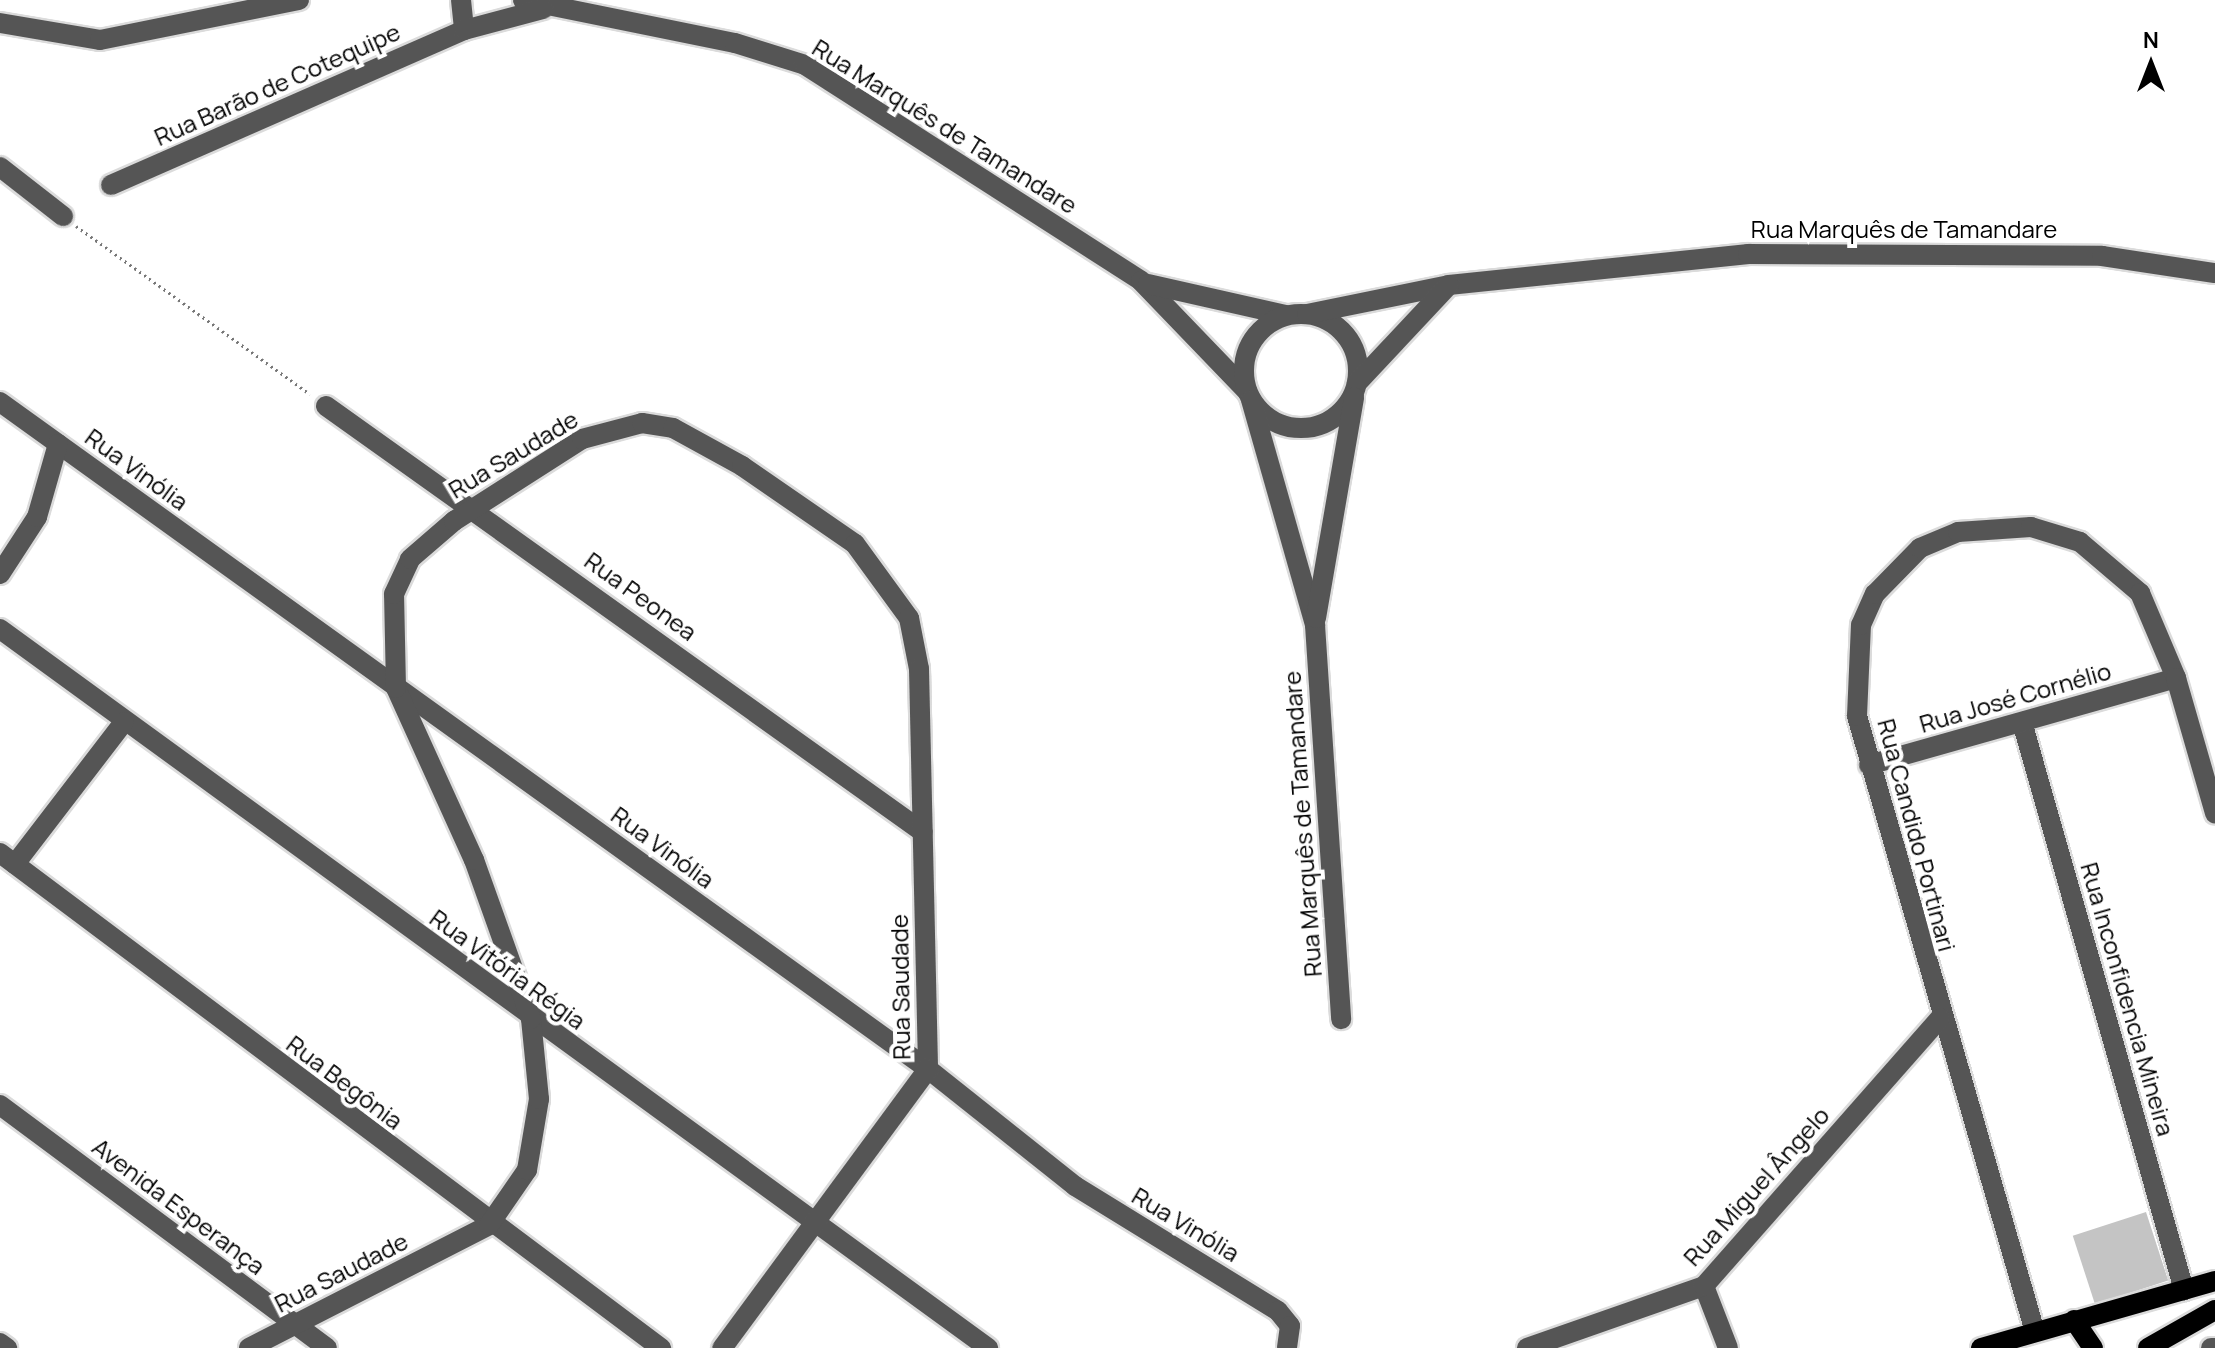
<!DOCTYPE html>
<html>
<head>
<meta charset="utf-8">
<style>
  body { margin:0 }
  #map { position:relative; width:2215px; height:1348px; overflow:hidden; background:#fff; font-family:Manrope,sans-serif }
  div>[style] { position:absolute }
  .building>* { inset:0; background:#c4c4c4; transform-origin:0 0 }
  .path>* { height:3px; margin-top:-1.5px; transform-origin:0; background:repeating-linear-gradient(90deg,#777 0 2px,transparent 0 6px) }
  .roads { filter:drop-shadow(2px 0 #dbdbdb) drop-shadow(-2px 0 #dbdbdb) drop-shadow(0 2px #dbdbdb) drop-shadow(0 -2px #dbdbdb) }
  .minor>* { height:20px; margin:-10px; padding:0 10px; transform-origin:10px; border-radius:10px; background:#555 }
  .minor>.ring { margin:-10px; padding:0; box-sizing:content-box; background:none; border:20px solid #555; border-radius:50% }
  .major>* { height:20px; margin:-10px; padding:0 10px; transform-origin:10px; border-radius:10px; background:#000 }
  span { translate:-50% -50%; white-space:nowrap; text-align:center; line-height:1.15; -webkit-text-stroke:8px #fff; paint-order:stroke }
  .street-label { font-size:24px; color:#000 }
  .north { position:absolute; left:2111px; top:24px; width:80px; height:80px; -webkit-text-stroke:6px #fff; paint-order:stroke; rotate:0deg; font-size:22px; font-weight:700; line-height:32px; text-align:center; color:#000 }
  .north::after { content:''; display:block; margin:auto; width:28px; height:36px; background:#000; clip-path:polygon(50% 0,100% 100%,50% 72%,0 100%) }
</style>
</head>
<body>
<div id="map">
  <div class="building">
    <i style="left:2146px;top:1212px;width:72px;height:77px;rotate:72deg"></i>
  </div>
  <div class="path">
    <i style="left:76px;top:226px;width:288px;rotate:35.7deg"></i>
  </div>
  <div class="roads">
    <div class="minor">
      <i style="left:461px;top:0;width:30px;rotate:84deg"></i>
      <i style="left:523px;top:0;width:216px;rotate:11.5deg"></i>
      <i style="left:735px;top:43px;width:73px;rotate:17.4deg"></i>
      <i style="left:805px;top:65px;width:399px;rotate:32.7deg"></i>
      <i style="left:1141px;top:281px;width:153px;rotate:46.1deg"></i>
      <i style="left:0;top:23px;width:101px;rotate:9.6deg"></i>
      <i style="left:100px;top:40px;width:203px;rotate:-11.4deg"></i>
      <i style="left:0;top:167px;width:80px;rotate:37.9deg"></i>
      <i style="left:111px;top:185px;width:386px;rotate:-23.7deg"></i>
      <i style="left:464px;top:30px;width:82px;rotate:-14.9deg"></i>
      <i style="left:1148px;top:284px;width:141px;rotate:12.7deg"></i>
      <i class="ring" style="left:1244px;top:314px;width:94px;height:94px"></i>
      <i style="left:1307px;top:314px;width:145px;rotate:-11.5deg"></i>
      <i style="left:1449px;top:285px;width:301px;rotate:-5.9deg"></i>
      <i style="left:1748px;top:254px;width:354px;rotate:0.3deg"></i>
      <i style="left:2102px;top:256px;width:114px;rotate:8.6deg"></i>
      <i style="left:1357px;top:383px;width:134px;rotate:-46.8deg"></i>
      <i style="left:1251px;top:400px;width:234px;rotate:74.1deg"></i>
      <i style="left:1315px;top:625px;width:395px;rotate:86.2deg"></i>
      <i style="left:0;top:402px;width:1143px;rotate:35.71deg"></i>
      <i style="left:928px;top:1069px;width:188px;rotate:38.5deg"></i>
      <i style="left:1075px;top:1186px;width:238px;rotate:31.6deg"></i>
      <i style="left:1278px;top:1311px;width:19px;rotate:51deg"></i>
      <i style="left:1290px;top:1326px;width:22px;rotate:98deg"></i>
      <i style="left:326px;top:406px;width:733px;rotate:35.51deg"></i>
      <i style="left:0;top:574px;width:68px;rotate:-57deg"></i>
      <i style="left:37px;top:517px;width:76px;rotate:-74deg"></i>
      <i style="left:1316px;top:618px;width:224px;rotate:-80.2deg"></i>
      <i style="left:0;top:629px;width:1222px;rotate:36.04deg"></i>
      <i style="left:2022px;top:722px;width:591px;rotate:74.08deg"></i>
      <i style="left:1869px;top:765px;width:319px;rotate:-15.8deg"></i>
      <i style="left:0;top:853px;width:826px;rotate:36.83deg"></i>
      <i style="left:15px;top:864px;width:179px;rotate:-52.5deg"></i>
      <i style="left:0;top:1105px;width:407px;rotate:36.6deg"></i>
      <i style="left:1704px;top:1286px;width:66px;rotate:68.8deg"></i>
      <i style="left:2035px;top:1332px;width:641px;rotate:-106.12deg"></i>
      <i style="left:1857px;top:716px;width:91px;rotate:-87.5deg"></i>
      <i style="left:1861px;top:625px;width:34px;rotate:-66deg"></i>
      <i style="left:1875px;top:594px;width:64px;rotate:-45.6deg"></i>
      <i style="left:1920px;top:548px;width:41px;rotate:-22.8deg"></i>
      <i style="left:1958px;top:532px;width:73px;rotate:-3.9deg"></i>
      <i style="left:2031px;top:527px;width:51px;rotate:17deg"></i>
      <i style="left:2080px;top:542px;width:79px;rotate:40.4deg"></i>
      <i style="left:2140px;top:593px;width:92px;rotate:67deg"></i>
      <i style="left:2176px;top:678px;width:141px;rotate:73.9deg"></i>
      <i style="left:0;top:1343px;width:9px;rotate:36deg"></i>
      <i style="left:249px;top:1348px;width:270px;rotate:-27.1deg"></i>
      <i style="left:489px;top:1225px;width:67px;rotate:-55.4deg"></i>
      <i style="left:527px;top:1170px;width:72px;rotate:-80.4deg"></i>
      <i style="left:539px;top:1099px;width:80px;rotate:-95.7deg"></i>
      <i style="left:531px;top:1019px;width:169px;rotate:-109.7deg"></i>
      <i style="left:474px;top:860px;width:189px;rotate:-114.4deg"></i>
      <i style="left:396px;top:688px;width:94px;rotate:-91.2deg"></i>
      <i style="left:394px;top:594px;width:38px;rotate:-65deg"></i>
      <i style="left:410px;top:559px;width:58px;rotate:-40.8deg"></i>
      <i style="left:454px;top:521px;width:152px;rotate:-32.6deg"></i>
      <i style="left:582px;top:439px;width:62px;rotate:-14.9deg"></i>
      <i style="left:642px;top:423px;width:31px;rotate:9deg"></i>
      <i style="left:673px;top:428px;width:79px;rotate:28.8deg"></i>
      <i style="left:742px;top:466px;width:137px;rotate:34.6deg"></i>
      <i style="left:855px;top:544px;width:92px;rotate:53.9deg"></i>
      <i style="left:909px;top:618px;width:52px;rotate:78.9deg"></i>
      <i style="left:919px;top:669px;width:400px;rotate:88.7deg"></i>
      <i style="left:928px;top:1069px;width:347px;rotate:126.4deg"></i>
      <i style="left:1527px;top:1348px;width:188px;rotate:-19.3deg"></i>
      <i style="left:1704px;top:1286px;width:357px;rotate:-48.6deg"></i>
      <i style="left:2211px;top:1348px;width:4px"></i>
    </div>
    <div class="major">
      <i style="left:2074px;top:1320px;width:34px;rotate:56deg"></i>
      <i style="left:1981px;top:1348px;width:243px;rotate:-16deg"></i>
      <i style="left:2148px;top:1348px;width:77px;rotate:-29.6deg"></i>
    </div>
  </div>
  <div class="street-label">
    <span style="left:277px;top:84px;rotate:-24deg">Rua Barão de Cotequipe</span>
    <span style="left:945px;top:126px;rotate:32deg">Rua Marquês de Tamandare</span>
    <span style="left:1904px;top:229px">Rua Marquês de Tamandare</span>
    <span style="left:513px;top:454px;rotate:-31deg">Rua Saudade</span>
    <span style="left:137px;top:469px;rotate:36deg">Rua Vinólia</span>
    <span style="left:641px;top:596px;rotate:36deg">Rua Peonea</span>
    <span style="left:2015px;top:697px;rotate:-16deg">Rua José Cornélio</span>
    <span style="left:1302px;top:824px;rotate:-94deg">Rua Marquês de Tamandare</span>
    <span style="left:1917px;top:835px;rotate:75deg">Rua Candido Portinari</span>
    <span style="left:663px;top:847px;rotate:36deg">Rua Vinólia</span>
    <span style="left:508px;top:969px;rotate:36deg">Rua Vitória Régia</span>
    <span style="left:900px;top:987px;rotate:-91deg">Rua Saudade</span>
    <span style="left:2128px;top:999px;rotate:74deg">Rua Inconfidencia Mineira</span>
    <span style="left:345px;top:1082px;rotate:37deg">Rua Begônia</span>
    <span style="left:1756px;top:1186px;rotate:-48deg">Rua Miguel Ângelo</span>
    <span style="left:179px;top:1206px;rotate:37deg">Avenida Esperança</span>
    <span style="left:1186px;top:1224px;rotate:31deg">Rua Vinólia</span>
    <span style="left:341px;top:1272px;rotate:-27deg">Rua Saudade</span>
  </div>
  <div class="north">N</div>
</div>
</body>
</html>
